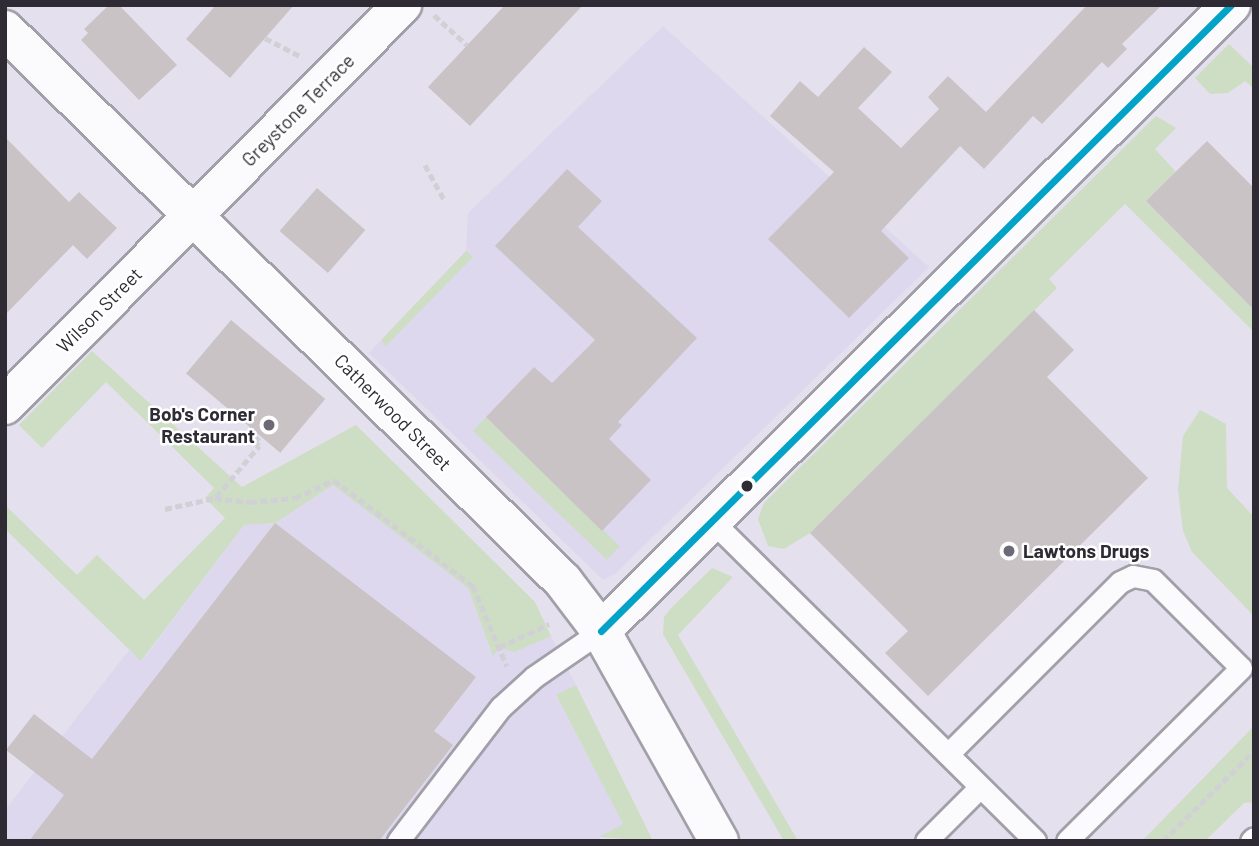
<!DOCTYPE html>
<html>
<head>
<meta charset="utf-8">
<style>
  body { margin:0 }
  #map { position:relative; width:1259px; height:846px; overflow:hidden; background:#e4e0ed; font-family:Barlow,sans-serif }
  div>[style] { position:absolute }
  .built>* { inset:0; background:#ded8ee }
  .green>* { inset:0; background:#cddec5; transform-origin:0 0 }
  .building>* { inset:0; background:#cac3c6; transform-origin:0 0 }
  .path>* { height:4.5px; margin-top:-2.25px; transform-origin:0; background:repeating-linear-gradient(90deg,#d1d0d4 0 7px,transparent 0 10.5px) }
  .roads { filter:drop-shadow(2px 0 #a19fa8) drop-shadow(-2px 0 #a19fa8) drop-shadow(0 2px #a19fa8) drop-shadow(0 -2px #a19fa8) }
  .lane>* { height:21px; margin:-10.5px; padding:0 10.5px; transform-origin:10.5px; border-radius:10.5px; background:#fbfafc }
  .street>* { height:38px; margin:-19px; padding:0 19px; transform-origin:19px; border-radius:19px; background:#fbfafc }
  .secondary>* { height:38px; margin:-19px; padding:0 19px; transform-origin:19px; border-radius:19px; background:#fbfafc }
  .bus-1>* { height:7px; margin:-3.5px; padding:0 3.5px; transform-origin:3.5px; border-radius:3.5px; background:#02a3c6 }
  .dots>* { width:19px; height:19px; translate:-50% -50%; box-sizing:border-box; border:4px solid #fff; border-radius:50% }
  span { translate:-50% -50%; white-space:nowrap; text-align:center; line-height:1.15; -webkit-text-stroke:5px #fff; paint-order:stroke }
  .street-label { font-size:19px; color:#2e2b34 }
  .poi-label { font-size:19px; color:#2e2b34; font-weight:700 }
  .right { translate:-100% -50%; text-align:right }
  .left { translate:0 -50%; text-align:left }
  .frame { position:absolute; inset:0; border:7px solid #2e2b34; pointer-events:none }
</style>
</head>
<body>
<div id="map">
  <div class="built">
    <i style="clip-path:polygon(663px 26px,929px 267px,615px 574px,603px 580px,369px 353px,466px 251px,468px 213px)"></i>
    <i style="clip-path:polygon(333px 484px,468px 588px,493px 655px,499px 647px,515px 652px,551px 636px,576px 685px,556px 696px,624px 825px,599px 837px,601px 841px,5px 841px,5px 810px,129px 650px,142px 661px,244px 525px,275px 523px)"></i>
  </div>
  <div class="green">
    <i style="clip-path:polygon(1229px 44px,1254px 68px,1254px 89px,1245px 81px,1228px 93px,1210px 94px,1195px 78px)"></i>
    <i style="clip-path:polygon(1156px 116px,1176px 128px,1155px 149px,1176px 172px,1146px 201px,1254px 310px,1254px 332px,1125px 204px,1049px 279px,1057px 288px,810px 533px,784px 549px,768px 546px,758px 519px,764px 503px)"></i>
    <i style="clip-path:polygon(466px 251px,473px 257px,386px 346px,381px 340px)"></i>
    <i style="clip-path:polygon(92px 351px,242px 487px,356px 425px,535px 602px,551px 636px,515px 652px,499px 648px,493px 656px,468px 588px,333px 485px,275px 523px,244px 525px,141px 661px,5px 529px,5px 505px,77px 575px,97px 555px,144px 600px,225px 518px,205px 498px,214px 488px,106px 382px,42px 448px,19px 425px)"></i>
    <i style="clip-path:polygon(1200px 410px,1226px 424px,1227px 488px,1254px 517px,1254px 616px,1192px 552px,1183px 531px,1178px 490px,1183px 436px)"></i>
    <i style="left:486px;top:417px;width:186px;height:19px;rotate:44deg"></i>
    <i style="clip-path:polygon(712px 568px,733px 577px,678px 635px,798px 841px,784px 841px,663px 634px,664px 617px,671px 608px)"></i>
    <i style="clip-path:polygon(576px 685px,653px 841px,599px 837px,623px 824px,556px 695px)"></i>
    <i style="clip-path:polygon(1254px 726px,1254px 802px,1244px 803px,1205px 841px,1142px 841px)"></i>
  </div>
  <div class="building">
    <i style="clip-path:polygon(109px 5px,119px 5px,177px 65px,139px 100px,81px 40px,88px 33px,84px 29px)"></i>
    <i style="clip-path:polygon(216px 5px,294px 5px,230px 78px,186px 39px)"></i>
    <i style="clip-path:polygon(505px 5px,583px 5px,470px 126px,428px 87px)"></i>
    <i style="clip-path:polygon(1087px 5px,1162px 5px,1122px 44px,1127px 49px,1108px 68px,1102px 62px,1042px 124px,1033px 116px,984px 169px,960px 146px,881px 231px,909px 258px,849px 318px,768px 239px,834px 172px,770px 116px,800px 81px,818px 97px,864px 47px,892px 72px,858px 108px,901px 148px,939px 109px,928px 97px,948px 76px,986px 112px)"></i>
    <i style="clip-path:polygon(5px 137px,69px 202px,79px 192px,117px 228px,87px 259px,73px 245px,5px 315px)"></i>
    <i style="clip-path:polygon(1207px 141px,1254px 188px,1254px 310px,1146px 201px)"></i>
    <i style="clip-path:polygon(567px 169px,602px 201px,578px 227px,697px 338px,618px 422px,622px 425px,609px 439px,651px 480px,602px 531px,486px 417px,534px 367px,552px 383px,595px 340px,495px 246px)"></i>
    <i style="left:317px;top:188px;width:64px;height:57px;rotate:41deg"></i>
    <i style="clip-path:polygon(1034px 310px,1074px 350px,1047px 377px,1148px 478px,928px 696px,885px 653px,908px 631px,810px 533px)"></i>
    <i style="left:231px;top:320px;width:123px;height:70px;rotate:40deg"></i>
    <i style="clip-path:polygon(275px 523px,476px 677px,434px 731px,453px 745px,392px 824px,379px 841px,29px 841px,64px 795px,6px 750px,34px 714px,92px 759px)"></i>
  </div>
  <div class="path">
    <i style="left:434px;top:15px;width:45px;rotate:42.3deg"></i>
    <i style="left:265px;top:38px;width:42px;rotate:27.2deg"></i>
    <i style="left:425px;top:165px;width:41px;rotate:60.9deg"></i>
    <i style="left:216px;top:497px;width:67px;rotate:-49.9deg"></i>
    <i style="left:259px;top:446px;width:6px;rotate:-141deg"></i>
    <i style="left:254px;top:442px;width:7px;rotate:-45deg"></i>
    <i style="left:165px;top:509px;width:51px;rotate:-12.4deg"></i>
    <i style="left:215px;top:498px;width:35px;rotate:7deg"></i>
    <i style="left:250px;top:502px;width:45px;rotate:-5.1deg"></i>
    <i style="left:295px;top:498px;width:43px;rotate:-24.8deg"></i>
    <i style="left:334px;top:480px;width:175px;rotate:37.3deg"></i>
    <i style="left:473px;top:586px;width:87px;rotate:67deg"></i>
    <i style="left:499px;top:647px;width:55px;rotate:-24.7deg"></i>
    <i style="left:1163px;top:841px;width:128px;rotate:-44.7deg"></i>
  </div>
  <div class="roads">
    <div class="lane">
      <i style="left:711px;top:520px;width:456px;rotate:44.7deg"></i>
      <i style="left:948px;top:754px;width:243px;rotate:-45deg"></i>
      <i style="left:1120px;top:582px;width:14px;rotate:-25deg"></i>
      <i style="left:1133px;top:576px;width:20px;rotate:11deg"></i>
      <i style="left:1153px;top:580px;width:124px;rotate:45deg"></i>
      <i style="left:1241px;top:668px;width:245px;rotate:135.2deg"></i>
      <i style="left:398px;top:841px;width:169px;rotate:-52.5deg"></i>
      <i style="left:501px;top:707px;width:45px;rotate:-42.3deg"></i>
      <i style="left:534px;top:677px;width:81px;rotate:-34.5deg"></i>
      <i style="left:926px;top:841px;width:76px;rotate:-45deg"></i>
      <i style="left:1251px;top:841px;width:4px;rotate:-45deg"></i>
    </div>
    <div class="street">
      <i style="left:5px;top:405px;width:564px;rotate:-45.22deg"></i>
      <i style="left:601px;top:631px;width:888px;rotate:-44.82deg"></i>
    </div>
    <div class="secondary">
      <i style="left:5px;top:30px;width:784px;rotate:44.64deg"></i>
      <i style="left:563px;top:581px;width:63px;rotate:52.8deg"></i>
      <i style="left:601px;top:631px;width:241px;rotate:60.7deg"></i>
    </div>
  </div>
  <div class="bus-1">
    <i style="left:601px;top:631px;width:888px;rotate:-44.82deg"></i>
  </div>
  <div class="dots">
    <i style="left:269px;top:425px;background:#6e6a75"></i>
    <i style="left:747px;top:486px;background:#2e2b34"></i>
    <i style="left:1009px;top:551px;background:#6e6a75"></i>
  </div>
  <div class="street-label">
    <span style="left:298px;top:110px;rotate:-45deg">Greystone Terrace</span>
    <span style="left:99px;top:310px;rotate:-45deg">Wilson Street</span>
    <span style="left:393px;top:412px;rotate:45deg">Catherwood Street</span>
  </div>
  <div class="poi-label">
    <span class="right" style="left:255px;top:425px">Bob's Corner<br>Restaurant</span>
    <span class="left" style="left:1023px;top:551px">Lawtons Drugs</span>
  </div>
  <div class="frame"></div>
</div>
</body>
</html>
